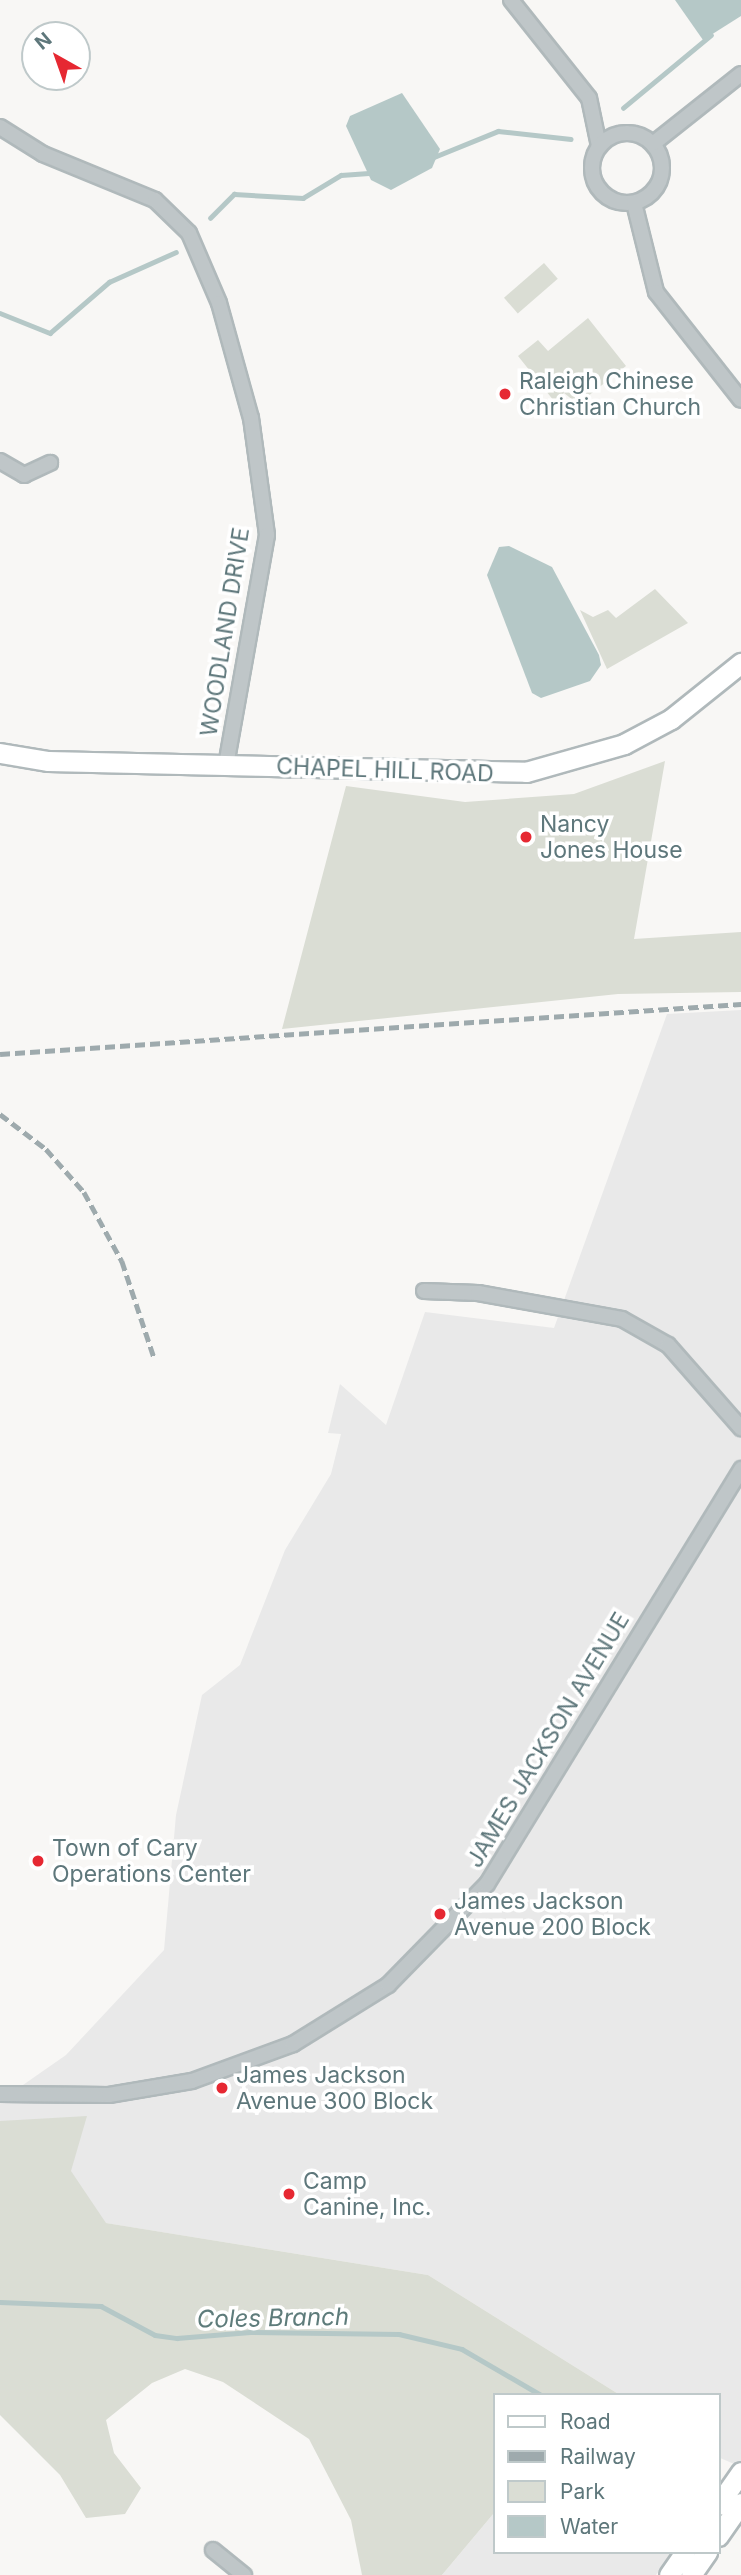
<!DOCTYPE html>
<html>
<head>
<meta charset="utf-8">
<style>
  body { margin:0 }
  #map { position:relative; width:741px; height:2575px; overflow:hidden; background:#f8f7f5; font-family:Inter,sans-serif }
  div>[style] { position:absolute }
  .built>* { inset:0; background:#e9e9e9 }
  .green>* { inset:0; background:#daddd4; transform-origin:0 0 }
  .water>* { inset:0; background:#b5c8c7 }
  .stream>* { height:4.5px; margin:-2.25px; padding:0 2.25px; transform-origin:2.25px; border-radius:2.25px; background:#b5c8c7 }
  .roads { filter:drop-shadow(2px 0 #b0b9bb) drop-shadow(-2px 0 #b0b9bb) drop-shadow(0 2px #b0b9bb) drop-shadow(0 -2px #b0b9bb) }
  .minor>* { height:14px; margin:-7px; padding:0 7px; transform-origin:7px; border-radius:7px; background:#bfc6c8 }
  .minor>.ring { margin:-7px; padding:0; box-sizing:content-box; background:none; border:14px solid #bfc6c8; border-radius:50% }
  .major>* { height:19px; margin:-9.5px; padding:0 9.5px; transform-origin:9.5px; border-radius:9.5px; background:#fff }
  .rail>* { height:4.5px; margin-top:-2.25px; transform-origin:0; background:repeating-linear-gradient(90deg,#9eaaad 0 10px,transparent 0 15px) }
  .dots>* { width:19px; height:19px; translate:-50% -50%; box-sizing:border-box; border:4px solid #fff; border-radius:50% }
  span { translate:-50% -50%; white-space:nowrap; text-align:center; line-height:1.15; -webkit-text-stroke:7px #fff; paint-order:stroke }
  .poi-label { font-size:23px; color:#5e777b }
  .left { translate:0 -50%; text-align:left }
  .street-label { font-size:23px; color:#5e777b }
  .water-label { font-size:24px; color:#5e7c7b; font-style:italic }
  .legend { position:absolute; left:493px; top:2393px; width:228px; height:161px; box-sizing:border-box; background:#fff; border:2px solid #bfc9ca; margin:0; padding:9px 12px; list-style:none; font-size:21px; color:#5e777b }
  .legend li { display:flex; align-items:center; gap:14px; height:35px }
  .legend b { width:35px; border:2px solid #bfc9ca }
  .north { position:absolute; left:21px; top:21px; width:70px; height:70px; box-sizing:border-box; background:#fff; border:2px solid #bfc9ca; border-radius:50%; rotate:320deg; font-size:19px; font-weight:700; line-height:28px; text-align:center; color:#5e777b }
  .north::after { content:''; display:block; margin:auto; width:24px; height:32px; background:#e62832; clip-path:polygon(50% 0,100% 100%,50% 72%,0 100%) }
</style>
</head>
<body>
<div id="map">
  <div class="built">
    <i style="clip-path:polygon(741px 1010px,741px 2467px,718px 2457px,718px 2395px,620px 2395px,428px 2275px,0 2206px,0 2101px,66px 2055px,164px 1950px,176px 1815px,202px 1695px,240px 1665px,285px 1550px,331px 1474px,341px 1434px,328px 1433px,340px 1384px,386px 1425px,425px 1312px,554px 1328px,667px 1014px)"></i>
    <i style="clip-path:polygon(494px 2513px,494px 2552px,672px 2552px,656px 2575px,442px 2575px)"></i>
  </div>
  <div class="green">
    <i style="left:544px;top:263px;width:21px;height:53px;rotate:49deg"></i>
    <i style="clip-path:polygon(588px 318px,626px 366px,578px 404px,564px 393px,554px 401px,518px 356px,538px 340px,548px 351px)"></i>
    <i style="clip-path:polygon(655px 589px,688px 623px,607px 669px,580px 610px,593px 617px,608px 610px,616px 618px)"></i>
    <i style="clip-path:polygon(665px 761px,634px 939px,741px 932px,741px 992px,618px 994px,282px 1029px,346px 786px,465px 802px,574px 794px)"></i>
    <i style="clip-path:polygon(87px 2116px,71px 2171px,106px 2223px,428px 2275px,620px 2395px,494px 2395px,494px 2513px,442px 2575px,362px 2575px,351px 2520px,309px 2439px,223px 2382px,185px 2369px,152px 2383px,106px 2420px,114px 2453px,141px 2488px,125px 2514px,86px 2518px,60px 2475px,0 2415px,0 2121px)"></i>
  </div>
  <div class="water">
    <i style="clip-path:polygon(675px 0,741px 0,741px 16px,703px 40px)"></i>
    <i style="clip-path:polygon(402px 93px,440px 149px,432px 168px,391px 190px,371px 180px,346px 126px,350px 116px)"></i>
    <i style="clip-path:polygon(509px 546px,552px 567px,599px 655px,601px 665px,590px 681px,541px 698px,532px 693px,487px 575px,499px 547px)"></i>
  </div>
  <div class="stream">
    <i style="left:623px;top:108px;width:114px;rotate:-39.7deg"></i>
    <i style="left:434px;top:157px;width:69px;rotate:-22.1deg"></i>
    <i style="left:498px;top:131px;width:73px;rotate:6.3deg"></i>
    <i style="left:210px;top:218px;width:34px;rotate:-45deg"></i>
    <i style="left:234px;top:194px;width:69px;rotate:3.3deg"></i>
    <i style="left:303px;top:198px;width:44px;rotate:-31.2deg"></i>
    <i style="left:341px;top:175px;width:31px;rotate:-4deg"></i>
    <i style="left:0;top:313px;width:54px;rotate:21.8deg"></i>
    <i style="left:50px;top:333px;width:78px;rotate:-40.8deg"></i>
    <i style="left:109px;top:282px;width:73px;rotate:-24.1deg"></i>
    <i style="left:0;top:2302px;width:101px;rotate:2.3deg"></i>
    <i style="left:101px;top:2306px;width:61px;rotate:28.2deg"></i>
    <i style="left:155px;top:2335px;width:22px;rotate:8deg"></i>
    <i style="left:177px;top:2338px;width:73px;rotate:-4.7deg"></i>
    <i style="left:250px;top:2332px;width:149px;rotate:0.8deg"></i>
    <i style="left:399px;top:2334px;width:65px;rotate:13.4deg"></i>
    <i style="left:462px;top:2349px;width:91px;rotate:30.2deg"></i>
  </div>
  <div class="roads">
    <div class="minor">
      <i style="left:511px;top:0;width:125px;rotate:51.5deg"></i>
      <i style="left:589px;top:98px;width:49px;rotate:78.2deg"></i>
      <i style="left:0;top:127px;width:51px;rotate:32.1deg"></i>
      <i style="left:43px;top:154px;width:121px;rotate:22.3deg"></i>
      <i style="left:155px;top:200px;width:47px;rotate:44.1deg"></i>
      <i style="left:189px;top:233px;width:76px;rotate:66.8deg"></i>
      <i style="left:219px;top:303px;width:119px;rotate:74.5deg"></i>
      <i style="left:251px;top:418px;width:118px;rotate:82.2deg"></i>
      <i style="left:267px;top:535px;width:234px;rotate:100.1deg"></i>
      <i class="ring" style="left:592px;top:133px;width:56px;height:56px"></i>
      <i style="left:654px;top:143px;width:111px;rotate:-38.4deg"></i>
      <i style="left:634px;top:203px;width:92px;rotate:76.1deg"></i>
      <i style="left:656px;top:292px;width:137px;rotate:51.8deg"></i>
      <i style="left:0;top:461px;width:28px;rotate:30deg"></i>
      <i style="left:24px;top:475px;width:29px;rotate:-25deg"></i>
      <i style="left:424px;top:1291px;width:54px;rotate:2.1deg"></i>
      <i style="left:478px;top:1293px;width:146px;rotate:10.2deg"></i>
      <i style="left:622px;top:1319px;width:53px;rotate:29.5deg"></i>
      <i style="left:668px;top:1345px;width:111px;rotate:48.7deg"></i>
      <i style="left:0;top:2094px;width:109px;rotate:0.5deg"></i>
      <i style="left:109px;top:2095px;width:84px;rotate:-9.6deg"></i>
      <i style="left:192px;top:2081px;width:108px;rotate:-20.1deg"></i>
      <i style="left:293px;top:2044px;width:112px;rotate:-31.8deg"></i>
      <i style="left:388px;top:1985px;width:141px;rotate:-45.6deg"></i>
      <i style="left:487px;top:1884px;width:487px;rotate:-58.5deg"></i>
      <i style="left:213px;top:2550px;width:40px;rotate:39deg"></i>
    </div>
    <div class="major">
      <i style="left:0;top:753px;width:49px;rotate:9.5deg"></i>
      <i style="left:48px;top:761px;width:478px;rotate:1.3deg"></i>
      <i style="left:526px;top:772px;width:102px;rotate:-15.9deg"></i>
      <i style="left:624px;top:744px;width:53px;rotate:-28deg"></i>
      <i style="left:671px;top:719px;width:90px;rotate:-38.7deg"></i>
      <i style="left:718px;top:2505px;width:40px;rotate:-55.1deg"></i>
      <i style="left:718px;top:2536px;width:40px;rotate:-55.1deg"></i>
      <i style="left:669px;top:2575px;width:28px;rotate:-55deg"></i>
      <i style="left:691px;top:2575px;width:28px;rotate:-55deg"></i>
    </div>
  </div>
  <div class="rail">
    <i style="left:0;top:1054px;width:743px;rotate:-3.86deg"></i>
    <i style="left:0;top:1114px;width:58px;rotate:37.3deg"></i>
    <i style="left:46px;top:1149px;width:57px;rotate:48.5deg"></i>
    <i style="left:84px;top:1192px;width:79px;rotate:61.2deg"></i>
    <i style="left:122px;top:1261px;width:104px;rotate:71.6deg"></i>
  </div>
  <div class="dots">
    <i style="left:505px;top:394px;background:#e62832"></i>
    <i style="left:526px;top:837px;background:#e62832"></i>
    <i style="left:38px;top:1861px;background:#e62832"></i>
    <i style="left:440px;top:1914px;background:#e62832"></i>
    <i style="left:222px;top:2088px;background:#e62832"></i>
    <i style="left:289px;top:2194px;background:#e62832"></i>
  </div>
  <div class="poi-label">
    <span class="left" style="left:519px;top:394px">Raleigh Chinese<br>Christian Church</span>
    <span class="left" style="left:540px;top:837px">Nancy<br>Jones House</span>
    <span class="left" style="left:52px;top:1861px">Town of Cary<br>Operations Center</span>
    <span class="left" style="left:454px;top:1914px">James Jackson<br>Avenue 200 Block</span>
    <span class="left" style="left:236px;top:2088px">James Jackson<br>Avenue 300 Block</span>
    <span class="left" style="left:303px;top:2194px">Camp<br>Canine, Inc.</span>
  </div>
  <div class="street-label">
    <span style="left:225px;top:632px;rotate:-81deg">WOODLAND DRIVE</span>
    <span style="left:385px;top:770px;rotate:2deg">CHAPEL HILL ROAD</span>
    <span style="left:548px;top:1740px;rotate:-59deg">JAMES JACKSON AVENUE</span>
  </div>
  <div class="water-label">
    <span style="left:273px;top:2318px;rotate:-1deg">Coles Branch</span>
  </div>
  <ul class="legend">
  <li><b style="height:9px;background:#fff"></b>Road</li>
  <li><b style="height:9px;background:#9eaaad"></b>Railway</li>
  <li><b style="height:19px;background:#daddd4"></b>Park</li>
  <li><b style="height:19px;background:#b5c8c7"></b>Water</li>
  </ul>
  <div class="north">N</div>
</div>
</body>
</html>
